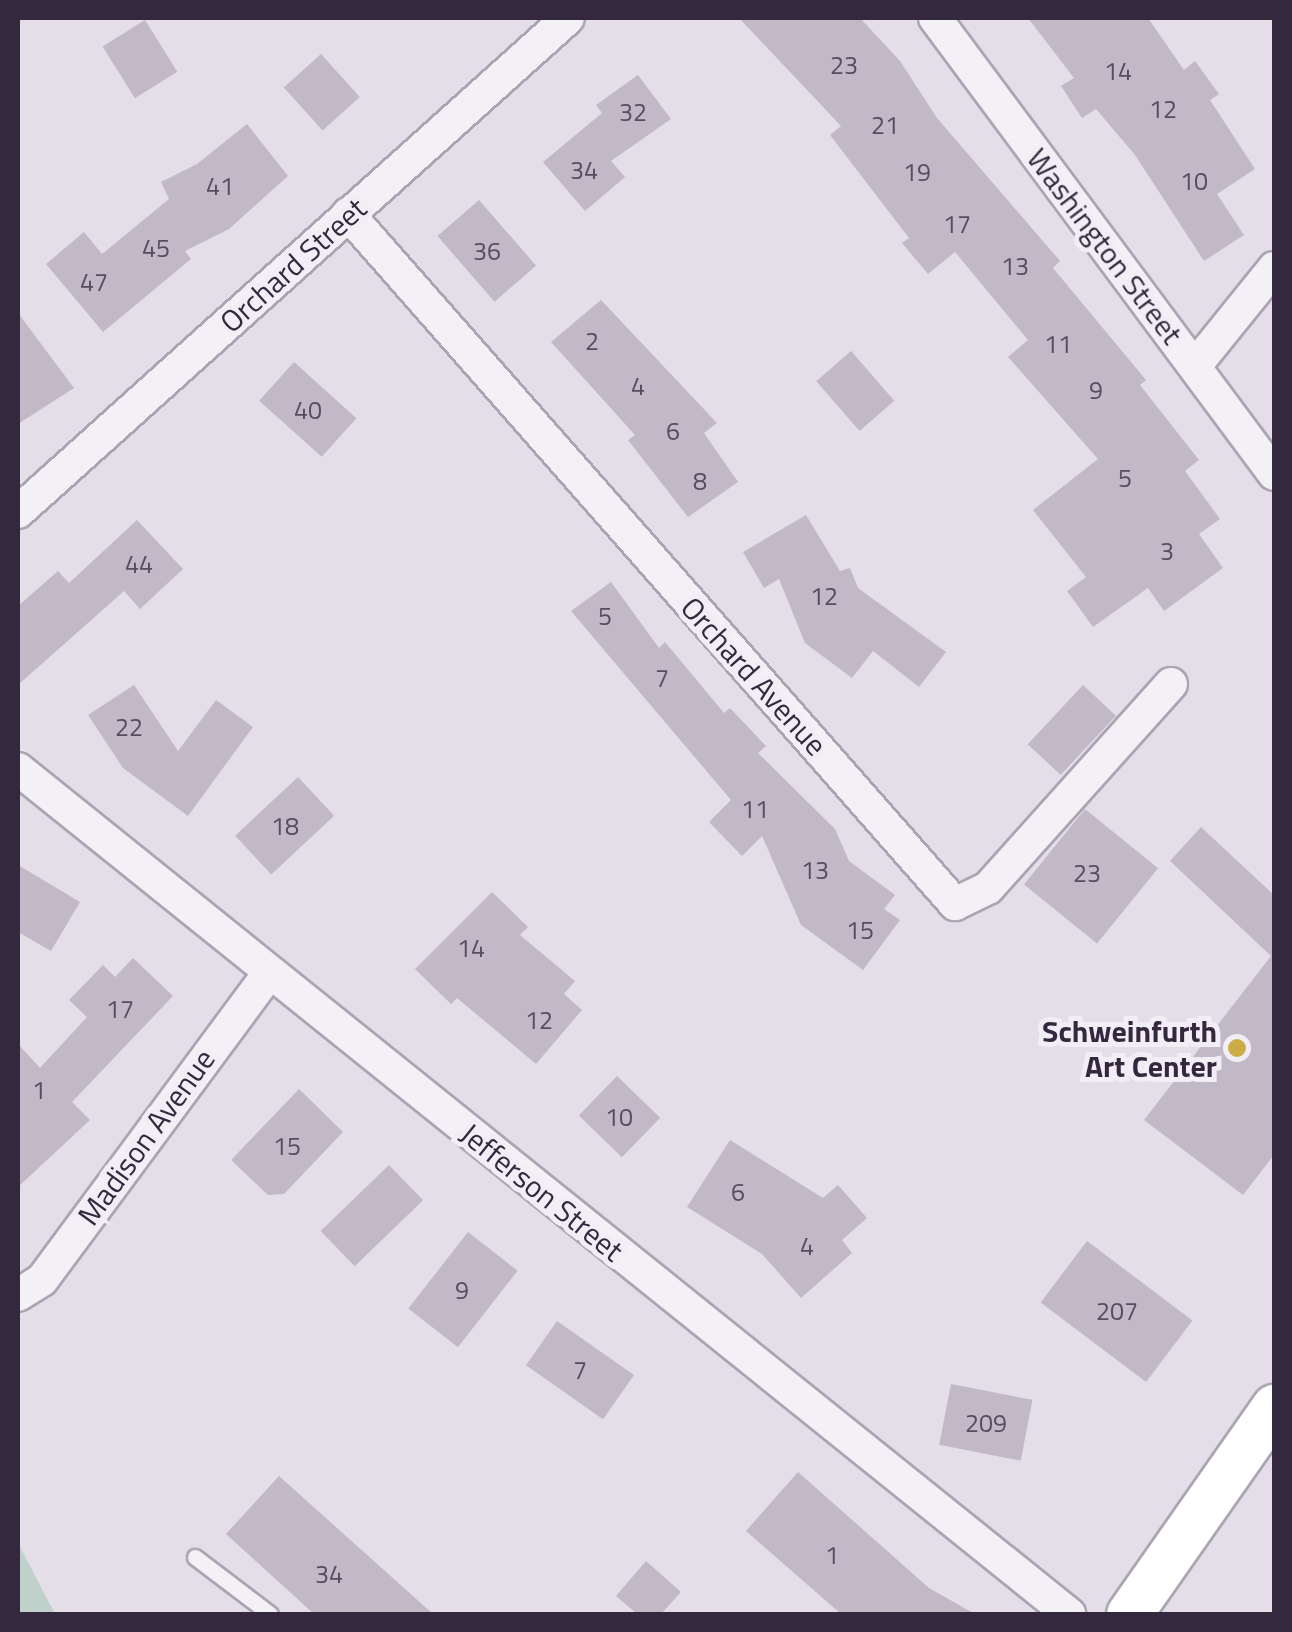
<!DOCTYPE html>
<html>
<head>
<meta charset="utf-8">
<style>
  body { margin:0 }
  #map { position:relative; width:1292px; height:1632px; overflow:hidden; background:#e3dee8; font-family:"Titillium Web",sans-serif }
  div>[style] { position:absolute }
  .green>* { inset:0; background:#c0d1cc }
  .building>* { inset:0; background:#c1b9c7; transform-origin:0 0 }
  .roads { filter:drop-shadow(2px 0 #aba4b2) drop-shadow(-2px 0 #aba4b2) drop-shadow(0 2px #aba4b2) drop-shadow(0 -2px #aba4b2) }
  .service>* { height:15px; margin:-7.5px; padding:0 7.5px; transform-origin:7.5px; border-radius:7.5px; background:#f4f1f6 }
  .minor>* { height:32px; margin:-16px; padding:0 16px; transform-origin:16px; border-radius:16px; background:#f4f1f6 }
  .secondary>* { height:45px; margin:-22.5px; padding:0 22.5px; transform-origin:22.5px; border-radius:22.5px; background:#fff }
  .dots>* { width:28px; height:28px; translate:-50% -50%; box-sizing:border-box; border:5px solid #f2eef5; border-radius:50% }
  span { translate:-50% -50%; white-space:nowrap; text-align:center; line-height:1.15; -webkit-text-stroke:10px #f2eef5; paint-order:stroke }
  .number-label { font-size:25px; color:#574c60 }
  .number-label span { -webkit-text-stroke-width:0 }
  .street-label { font-size:30px; color:#34283e }
  .poi-label { font-size:30px; color:#34283e; font-weight:700 }
  .right { translate:-100% -50%; text-align:right }
  .frame { position:absolute; inset:0; border:20px solid #34283e; pointer-events:none }
</style>
</head>
<body>
<div id="map">
  <div class="green">
    <i style="clip-path:polygon(18px 1543px,55px 1614px,18px 1614px)"></i>
  </div>
  <div class="building">
    <i style="clip-path:polygon(739px 18px,860px 18px,900px 61px,937px 118px,1060px 261px,1053px 268px,1146px 380px,1140px 385px,1199px 460px,1185px 471px,1220px 519px,1199px 534px,1223px 568px,1164px 611px,1148px 588px,1093px 627px,1067px 591px,1086px 577px,1033px 510px,1098px 459px,1008px 357px,1028px 340px,955px 252px,928px 274px,902px 243px,909px 238px,830px 135px,841px 126px)"></i>
    <i style="clip-path:polygon(1028px 18px,1148px 18px,1184px 70px,1195px 61px,1219px 94px,1210px 100px,1255px 169px,1217px 194px,1244px 235px,1204px 261px,1135px 155px,1096px 109px,1082px 118px,1061px 86px,1074px 78px)"></i>
    <i style="left:145px;top:20px;width:61px;height:50px;rotate:58deg"></i>
    <i style="left:321px;top:54px;width:58px;height:50px;rotate:48deg"></i>
    <i style="clip-path:polygon(638px 75px,671px 119px,611px 161px,625px 177px,585px 211px,543px 162px,602px 113px,596px 105px)"></i>
    <i style="clip-path:polygon(247px 124px,288px 176px,229px 229px,185px 251px,191px 259px,103px 332px,46px 264px,84px 232px,102px 254px,169px 199px,161px 182px,197px 164px)"></i>
    <i style="left:479px;top:200px;width:87px;height:55px;rotate:49deg"></i>
    <i style="clip-path:polygon(601px 300px,717px 423px,704px 433px,738px 482px,688px 517px,628px 440px,635px 435px,551px 342px)"></i>
    <i style="clip-path:polygon(18px 313px,74px 388px,18px 424px)"></i>
    <i style="left:851px;top:351px;width:66px;height:46px;rotate:49deg"></i>
    <i style="left:294px;top:362px;width:84px;height:52px;rotate:42deg"></i>
    <i style="clip-path:polygon(806px 515px,840px 571px,850px 568px,858px 588px,946px 652px,919px 687px,873px 651px,852px 678px,805px 643px,779px 579px,764px 588px,743px 552px)"></i>
    <i style="clip-path:polygon(137px 520px,183px 569px,140px 609px,124px 591px,18px 685px,18px 606px,58px 571px,69px 583px)"></i>
    <i style="clip-path:polygon(611px 582px,659px 648px,665px 642px,724px 713px,730px 708px,766px 746px,758px 753px,835px 829px,849px 861px,895px 895px,884px 909px,900px 920px,863px 970px,801px 925px,762px 836px,742px 856px,709px 822px,731px 800px,571px 611px)"></i>
    <i style="clip-path:polygon(134px 685px,178px 751px,216px 700px,253px 727px,188px 816px,123px 768px,88px 715px)"></i>
    <i style="left:1083px;top:685px;width:45px;height:81px;rotate:43deg"></i>
    <i style="left:298px;top:777px;width:53px;height:86px;rotate:47deg"></i>
    <i style="left:1085px;top:809px;width:94px;height:97px;rotate:39deg"></i>
    <i style="clip-path:polygon(1201px 827px,1274px 895px,1274px 1155px,1243px 1195px,1144px 1120px,1271px 956px,1170px 861px)"></i>
    <i style="clip-path:polygon(18px 865px,80px 902px,51px 951px,18px 932px)"></i>
    <i style="clip-path:polygon(492px 892px,528px 927px,520px 935px,575px 981px,564px 994px,582px 1010px,536px 1064px,457px 998px,451px 1004px,415px 969px)"></i>
    <i style="clip-path:polygon(133px 958px,173px 996px,72px 1102px,90px 1120px,18px 1187px,18px 1044px,40px 1068px,87px 1017px,69px 1000px,103px 965px,115px 977px)"></i>
    <i style="left:617px;top:1076px;width:60px;height:55px;rotate:44deg"></i>
    <i style="clip-path:polygon(299px 1089px,343px 1132px,284px 1194px,268px 1195px,231px 1160px)"></i>
    <i style="clip-path:polygon(730px 1140px,823px 1198px,838px 1185px,867px 1218px,842px 1240px,852px 1253px,801px 1298px,762px 1254px,687px 1207px)"></i>
    <i style="left:389px;top:1165px;width:49px;height:95px;rotate:46deg"></i>
    <i style="left:468px;top:1232px;width:63px;height:97px;rotate:38deg"></i>
    <i style="left:1087px;top:1241px;width:132px;height:77px;rotate:37deg"></i>
    <i style="left:557px;top:1321px;width:94px;height:54px;rotate:35deg"></i>
    <i style="left:951px;top:1384px;width:83px;height:62px;rotate:11deg"></i>
    <i style="clip-path:polygon(798px 1472px,929px 1588px,975px 1614px,841px 1614px,746px 1531px)"></i>
    <i style="clip-path:polygon(279px 1476px,433px 1614px,314px 1614px,226px 1534px)"></i>
    <i style="clip-path:polygon(646px 1561px,681px 1592px,661px 1614px,637px 1614px,616px 1596px)"></i>
  </div>
  <div class="roads">
    <div class="service">
      <i style="left:195px;top:1557px;width:94px;rotate:37.2deg"></i>
    </div>
    <div class="minor">
      <i style="left:935px;top:18px;width:568px;rotate:53.37deg"></i>
      <i style="left:348px;top:214px;width:919px;rotate:48.66deg"></i>
      <i style="left:955px;top:904px;width:37px;rotate:-26deg"></i>
      <i style="left:988px;top:888px;width:274px;rotate:-48.1deg"></i>
      <i style="left:1195px;top:366px;width:126px;rotate:-51.1deg"></i>
      <i style="left:18px;top:512px;width:739px;rotate:-41.93deg"></i>
      <i style="left:18px;top:769px;width:1349px;rotate:38.8deg"></i>
      <i style="left:18px;top:1295px;width:28px;rotate:-32deg"></i>
      <i style="left:42px;top:1280px;width:382px;rotate:-53.5deg"></i>
    </div>
    <div class="secondary">
      <i style="left:1129px;top:1614px;width:253px;rotate:-55deg"></i>
    </div>
  </div>
  <div class="dots">
    <i style="left:1237px;top:1048px;background:#caad46"></i>
  </div>
  <div class="number-label">
    <span style="left:844px;top:65px">23</span>
    <span style="left:1118px;top:71px">14</span>
    <span style="left:1163px;top:109px">12</span>
    <span style="left:633px;top:112px">32</span>
    <span style="left:885px;top:125px">21</span>
    <span style="left:584px;top:170px">34</span>
    <span style="left:917px;top:172px">19</span>
    <span style="left:1194px;top:181px">10</span>
    <span style="left:220px;top:186px">41</span>
    <span style="left:957px;top:224px">17</span>
    <span style="left:156px;top:248px">45</span>
    <span style="left:487px;top:251px">36</span>
    <span style="left:1015px;top:266px">13</span>
    <span style="left:94px;top:282px">47</span>
    <span style="left:592px;top:341px">2</span>
    <span style="left:1058px;top:344px">11</span>
    <span style="left:638px;top:386px">4</span>
    <span style="left:1096px;top:390px">9</span>
    <span style="left:308px;top:410px">40</span>
    <span style="left:673px;top:431px">6</span>
    <span style="left:1125px;top:478px">5</span>
    <span style="left:700px;top:481px">8</span>
    <span style="left:1167px;top:551px">3</span>
    <span style="left:139px;top:564px">44</span>
    <span style="left:824px;top:596px">12</span>
    <span style="left:605px;top:616px">5</span>
    <span style="left:662px;top:678px">7</span>
    <span style="left:129px;top:727px">22</span>
    <span style="left:755px;top:809px">11</span>
    <span style="left:285px;top:826px">18</span>
    <span style="left:815px;top:870px">13</span>
    <span style="left:1087px;top:873px">23</span>
    <span style="left:860px;top:930px">15</span>
    <span style="left:471px;top:948px">14</span>
    <span style="left:120px;top:1009px">17</span>
    <span style="left:539px;top:1020px">12</span>
    <span style="left:39px;top:1090px">1</span>
    <span style="left:619px;top:1117px">10</span>
    <span style="left:287px;top:1146px">15</span>
    <span style="left:738px;top:1192px">6</span>
    <span style="left:807px;top:1246px">4</span>
    <span style="left:462px;top:1290px">9</span>
    <span style="left:1117px;top:1311px">207</span>
    <span style="left:580px;top:1370px">7</span>
    <span style="left:986px;top:1423px">209</span>
    <span style="left:832px;top:1555px">1</span>
    <span style="left:329px;top:1574px">34</span>
  </div>
  <div class="street-label">
    <span style="left:1105px;top:246px;rotate:53deg">Washington Street</span>
    <span style="left:293px;top:265px;rotate:-42deg">Orchard Street</span>
    <span style="left:754px;top:676px;rotate:48deg">Orchard Avenue</span>
    <span style="left:146px;top:1137px;rotate:-54deg">Madison Avenue</span>
    <span style="left:542px;top:1192px;rotate:39deg">Jefferson Street</span>
  </div>
  <div class="poi-label">
    <span class="right" style="left:1217px;top:1048px">Schweinfurth<br>Art Center</span>
  </div>
  <div class="frame"></div>
</div>
</body>
</html>
